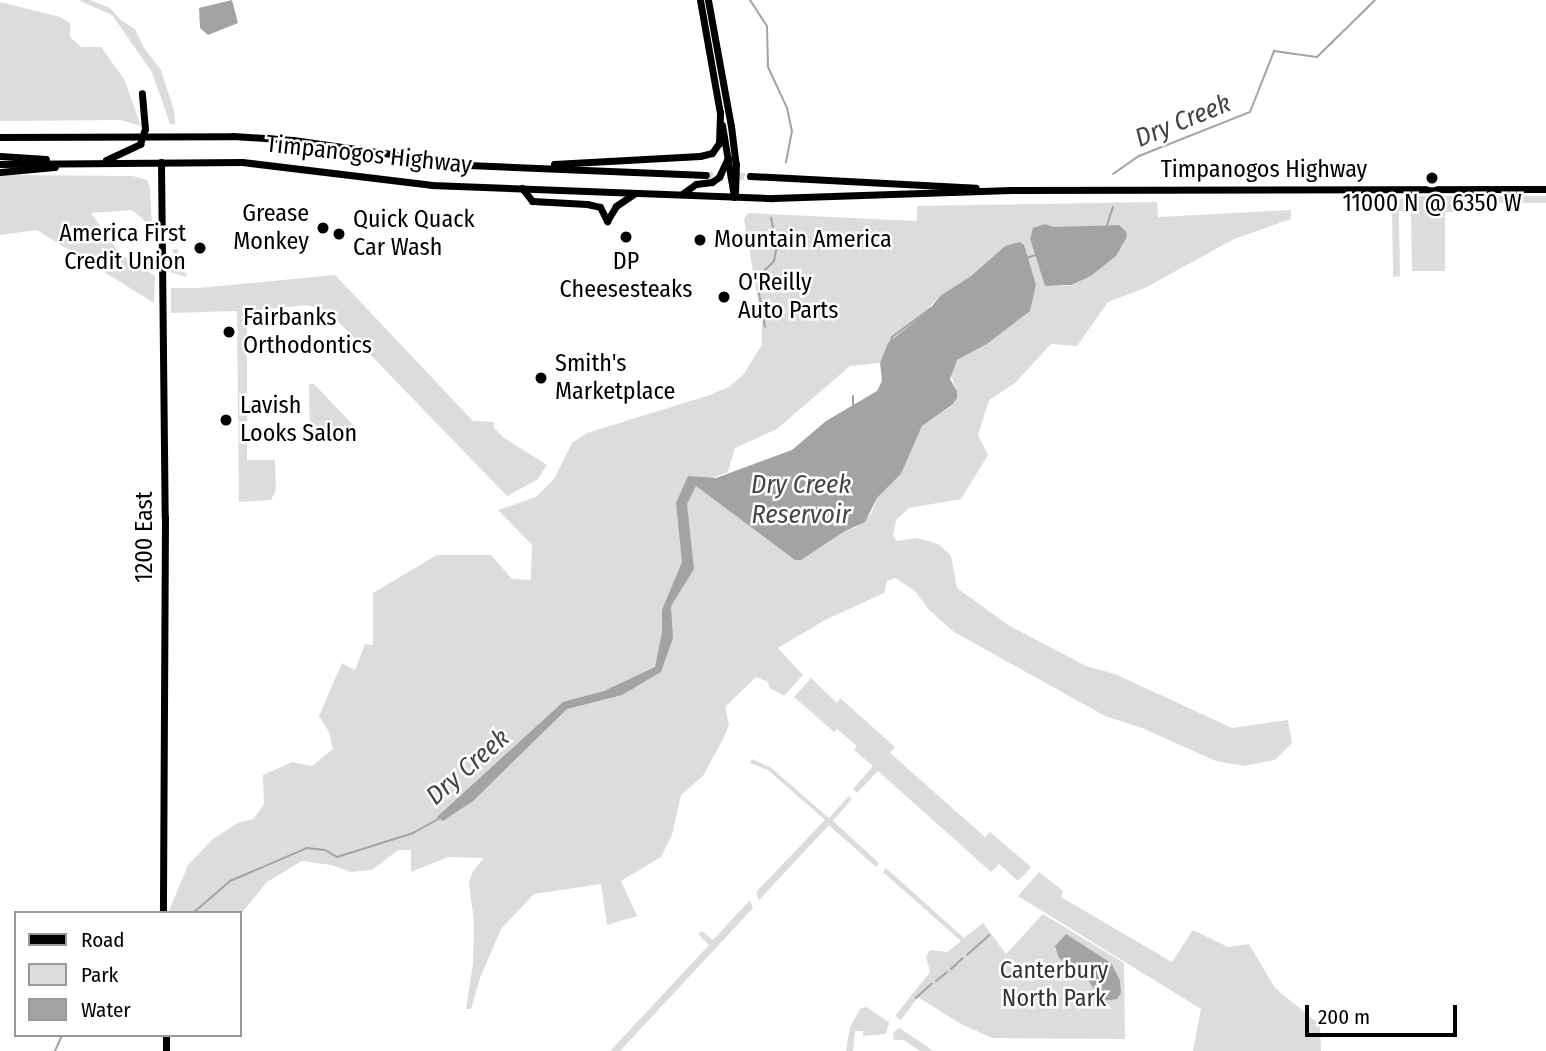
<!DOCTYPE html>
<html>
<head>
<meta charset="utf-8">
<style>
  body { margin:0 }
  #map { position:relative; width:1546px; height:1051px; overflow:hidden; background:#fff; font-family:"Fira Sans Condensed",sans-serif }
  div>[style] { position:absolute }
  .green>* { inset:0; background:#dcdcdc }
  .water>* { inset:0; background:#a3a3a3 }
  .stream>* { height:2px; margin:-1px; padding:0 1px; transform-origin:1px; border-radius:1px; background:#a3a3a3 }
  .major-tunnel>* { height:7px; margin-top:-3.5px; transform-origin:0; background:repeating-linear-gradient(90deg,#d9d9d9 0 7px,transparent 0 10.5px) }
  .major>* { height:7px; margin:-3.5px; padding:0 3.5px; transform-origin:3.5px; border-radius:3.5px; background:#000 }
  .dots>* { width:19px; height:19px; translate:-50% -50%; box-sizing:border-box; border:4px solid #fff; border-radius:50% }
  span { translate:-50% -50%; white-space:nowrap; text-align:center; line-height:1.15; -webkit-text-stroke:5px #fff; paint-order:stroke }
  .street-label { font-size:24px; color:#000 }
  .poi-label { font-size:24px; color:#000 }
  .right { translate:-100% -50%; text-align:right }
  .left { translate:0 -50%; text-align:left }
  .park-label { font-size:24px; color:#333 }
  .water-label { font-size:26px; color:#444; font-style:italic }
  .legend { position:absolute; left:14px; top:911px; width:228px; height:126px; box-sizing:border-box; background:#fff; border:2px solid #999; margin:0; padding:9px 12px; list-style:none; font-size:21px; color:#000 }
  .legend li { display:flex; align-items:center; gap:14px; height:35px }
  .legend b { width:35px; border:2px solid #999 }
  .scale { position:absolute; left:1305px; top:1005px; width:152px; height:32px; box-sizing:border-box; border:4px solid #000; border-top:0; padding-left:9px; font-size:21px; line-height:24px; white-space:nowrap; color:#000; -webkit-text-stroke:5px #fff; paint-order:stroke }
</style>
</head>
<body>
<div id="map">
  <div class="green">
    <i style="clip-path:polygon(78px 0,90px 0,110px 8px,121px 20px,135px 29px,144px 48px,161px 70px,174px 110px,175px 125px,170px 124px,152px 72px,112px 15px)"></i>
    <i style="clip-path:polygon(0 2px,60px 17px,70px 23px,70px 37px,81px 47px,101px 47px,124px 79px,141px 126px,120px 120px,0 121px)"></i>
    <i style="clip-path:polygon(0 175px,133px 176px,147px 180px,150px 188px,152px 227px,132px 210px,91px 213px,120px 254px,155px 276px,154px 303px,37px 230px,0 235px)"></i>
    <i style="clip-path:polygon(1408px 196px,1546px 196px,1546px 203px,1458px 203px,1458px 212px,1445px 212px,1445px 271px,1412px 271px,1411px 212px,1399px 211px,1400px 276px,1393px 277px,1392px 210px,1397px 201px)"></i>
    <i style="clip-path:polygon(evenodd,1157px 202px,1158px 217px,1291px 210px,1291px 219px,1234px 239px,1145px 288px,1108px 302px,1077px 346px,1051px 344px,1015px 383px,989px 400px,978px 435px,988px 455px,961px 499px,909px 508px,896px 520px,893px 536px,897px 541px,917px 538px,938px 544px,951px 556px,957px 588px,1008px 625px,1086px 666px,1115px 674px,1232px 728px,1288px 720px,1292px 743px,1275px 760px,1244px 766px,1216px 761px,1142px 728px,1105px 716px,954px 632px,929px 610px,915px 591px,895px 578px,887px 581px,884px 593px,825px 620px,778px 648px,803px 675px,784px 696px,770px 688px,767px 681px,756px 677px,725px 707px,729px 725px,722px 741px,703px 776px,681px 795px,672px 835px,661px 857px,621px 881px,637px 916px,607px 925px,601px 884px,534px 894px,501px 929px,480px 978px,471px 1009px,466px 1009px,473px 964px,474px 923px,469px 882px,473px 871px,484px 858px,448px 857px,411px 872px,411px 850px,398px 850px,372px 870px,351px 872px,331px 865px,302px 861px,267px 882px,240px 915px,168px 913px,188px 865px,213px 839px,238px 823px,253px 819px,264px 804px,263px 775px,292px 762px,312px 766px,333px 749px,329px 732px,319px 716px,342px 663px,355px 670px,365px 644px,373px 645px,373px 593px,437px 555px,491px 555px,512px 579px,531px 580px,532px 545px,498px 510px,536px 497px,554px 479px,572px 443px,587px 433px,710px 395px,729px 387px,743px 375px,762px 345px,762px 323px,744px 219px,748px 213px,917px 221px,917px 206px,1157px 202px,1045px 224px,1054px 227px,1119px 225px,1125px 229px,1127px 237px,1116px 256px,1091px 276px,1068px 286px,1045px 286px,1030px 240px,1032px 232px,1045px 224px,1157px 202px,1005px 246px,1031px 270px,1036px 285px,1030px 311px,987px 344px,957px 360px,950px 373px,957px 391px,952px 406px,922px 426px,901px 474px,877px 498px,871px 514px,856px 527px,845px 531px,801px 560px,710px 479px,728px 472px,735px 448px,777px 429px,850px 366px,880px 363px,883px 356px,940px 296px,971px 276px,1005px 246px)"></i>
    <i style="clip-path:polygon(173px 249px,178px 249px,178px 271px,187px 273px,186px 277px,171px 272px)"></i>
    <i style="clip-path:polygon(335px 275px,473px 421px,494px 422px,494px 428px,504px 438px,547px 465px,537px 480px,507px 496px,329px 312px,307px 305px,247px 311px,247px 460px,275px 460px,276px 490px,271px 500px,239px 502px,237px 311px,171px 313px,171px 288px,199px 288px)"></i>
    <i style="clip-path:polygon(309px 384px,314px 384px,356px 428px,349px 435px,310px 435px)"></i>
    <i style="clip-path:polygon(811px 678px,837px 703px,840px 698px,895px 747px,890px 753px,985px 837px,990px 832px,1031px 867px,1026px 873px,1018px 881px,999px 864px,991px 872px,878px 771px,857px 793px,853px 789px,873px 766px,854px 750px,857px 746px,837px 729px,834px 732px,794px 697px)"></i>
    <i style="clip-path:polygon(752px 759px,770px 767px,829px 818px,849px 796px,852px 799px,833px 821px,879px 863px,876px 867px,829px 825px,759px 900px,756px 892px,825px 820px,768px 770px,750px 763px)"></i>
    <i style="clip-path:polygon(886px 868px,964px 938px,983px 923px,1006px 954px,1043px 914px,1124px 963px,1125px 1039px,992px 1038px,961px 1024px,918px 997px,901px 1020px,895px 1016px,930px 972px,926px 957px,930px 950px,947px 952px,961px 941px,883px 872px)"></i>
    <i style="clip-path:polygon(1039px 872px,1063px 891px,1061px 897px,1172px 962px,1193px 930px,1228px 947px,1249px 944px,1275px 988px,1320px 1025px,1321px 1051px,1193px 1051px,1201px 1009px,1018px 896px)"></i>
    <i style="clip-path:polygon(750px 900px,753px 908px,620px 1051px,610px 1051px,709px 945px,698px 934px,702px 931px,713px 940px)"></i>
    <i style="clip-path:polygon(866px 1007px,889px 1022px,886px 1034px,863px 1036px,863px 1031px,855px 1031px,853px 1051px,846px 1051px,850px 1027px,860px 1009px)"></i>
    <i style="clip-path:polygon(899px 1028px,919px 1041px,933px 1051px,920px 1051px,904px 1040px,894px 1040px,893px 1033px)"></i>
  </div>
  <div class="water">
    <i style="clip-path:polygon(232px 0,238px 23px,208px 35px,200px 28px,199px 8px)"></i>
    <i style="clip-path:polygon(1045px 224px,1054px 227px,1119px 225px,1126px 231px,1127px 237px,1116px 256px,1091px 276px,1071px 285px,1045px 286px,1030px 239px,1033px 228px)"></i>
    <i style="clip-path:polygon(1020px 242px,1024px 245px,1036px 285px,1030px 311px,987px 344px,957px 360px,950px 379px,957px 391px,957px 398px,952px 405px,922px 426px,901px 474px,877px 498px,865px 522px,845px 531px,801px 560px,795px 560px,696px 486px,687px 504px,694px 569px,671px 606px,673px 638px,661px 672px,622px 695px,567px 709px,473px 801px,443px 821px,437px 817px,563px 702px,604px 691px,655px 667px,662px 632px,662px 610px,682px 562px,676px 503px,688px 476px,716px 478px,792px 450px,826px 421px,877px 391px,882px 381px,880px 363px,888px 343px,929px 310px,940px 296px,971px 276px,1005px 246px)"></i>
    <i style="clip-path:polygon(1066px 934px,1111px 963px,1120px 980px,1121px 993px,1117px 999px,1103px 1001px,1085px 976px,1059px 958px,1055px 946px)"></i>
  </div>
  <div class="stream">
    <i style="left:750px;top:0;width:31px;rotate:57deg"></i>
    <i style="left:767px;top:26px;width:41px;rotate:88.6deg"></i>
    <i style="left:768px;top:67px;width:45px;rotate:65.1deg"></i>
    <i style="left:787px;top:108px;width:24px;rotate:78deg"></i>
    <i style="left:792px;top:131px;width:32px;rotate:101deg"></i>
    <i style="left:1113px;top:174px;width:32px;rotate:-35deg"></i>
    <i style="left:1139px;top:156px;width:119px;rotate:-21.6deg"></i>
    <i style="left:1250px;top:112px;width:66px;rotate:-68.5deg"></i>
    <i style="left:1274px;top:51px;width:43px;rotate:7.9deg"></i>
    <i style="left:1317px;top:57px;width:81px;rotate:-44.5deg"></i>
    <i style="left:1107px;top:225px;width:19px;rotate:-72deg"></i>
    <i style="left:1027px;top:258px;width:12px;rotate:-20deg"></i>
    <i style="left:765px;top:327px;width:40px;rotate:-100deg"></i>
    <i style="left:758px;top:288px;width:16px;rotate:-75deg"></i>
    <i style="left:762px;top:273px;width:17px;rotate:-45deg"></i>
    <i style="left:774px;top:261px;width:15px;rotate:-79deg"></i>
    <i style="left:777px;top:246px;width:29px;rotate:-102deg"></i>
    <i style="left:891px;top:342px;width:5px;rotate:-79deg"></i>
    <i style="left:892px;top:337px;width:49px;rotate:-36.6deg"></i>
    <i style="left:853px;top:396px;width:9px;rotate:90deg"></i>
    <i style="left:193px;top:913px;width:49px;rotate:-40.9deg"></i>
    <i style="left:230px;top:881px;width:84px;rotate:-23.2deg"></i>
    <i style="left:307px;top:848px;width:18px;rotate:6deg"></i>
    <i style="left:325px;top:850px;width:14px;rotate:30deg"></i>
    <i style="left:337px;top:857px;width:80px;rotate:-17.5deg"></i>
    <i style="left:413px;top:833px;width:31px;rotate:-29deg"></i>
    <i style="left:967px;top:955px;width:30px;rotate:-42deg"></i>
    <i style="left:951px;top:969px;width:16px;rotate:-43deg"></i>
    <i style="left:936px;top:981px;width:14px;rotate:-39deg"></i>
    <i style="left:916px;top:998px;width:21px;rotate:-43deg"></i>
    <i style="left:55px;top:1051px;width:17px;rotate:-66deg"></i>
  </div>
  <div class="major-tunnel">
    <i style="left:706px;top:175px;width:44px;rotate:1.3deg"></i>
  </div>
  <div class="major">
    <i style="left:700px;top:0;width:115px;rotate:80deg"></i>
    <i style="left:708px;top:0;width:128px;rotate:79.7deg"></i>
    <i style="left:731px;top:126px;width:38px;rotate:83deg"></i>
    <i style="left:736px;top:164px;width:28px;rotate:92deg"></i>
    <i style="left:722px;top:125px;width:73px;rotate:80.5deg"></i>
    <i style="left:0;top:137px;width:233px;rotate:-0.2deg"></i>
    <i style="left:233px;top:136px;width:60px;rotate:3.8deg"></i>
    <i style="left:293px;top:140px;width:177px;rotate:8.1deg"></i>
    <i style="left:468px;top:165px;width:238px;rotate:2.4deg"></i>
    <i style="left:0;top:156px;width:46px;rotate:3.7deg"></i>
    <i style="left:106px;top:160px;width:38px;rotate:-25deg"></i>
    <i style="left:140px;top:144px;width:16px;rotate:-72deg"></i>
    <i style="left:145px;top:129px;width:36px;rotate:-95deg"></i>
    <i style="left:161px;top:162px;width:355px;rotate:89.4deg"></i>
    <i style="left:165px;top:517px;width:396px;rotate:90.3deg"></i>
    <i style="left:0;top:164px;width:242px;rotate:-0.5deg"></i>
    <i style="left:242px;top:162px;width:190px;rotate:6.9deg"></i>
    <i style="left:431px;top:185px;width:342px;rotate:2.2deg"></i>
    <i style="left:773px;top:198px;width:238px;rotate:-1.9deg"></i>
    <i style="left:1011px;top:190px;width:535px;rotate:-0.11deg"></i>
    <i style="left:554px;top:164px;width:146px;rotate:-3.1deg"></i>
    <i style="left:700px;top:156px;width:12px;rotate:-14deg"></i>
    <i style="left:712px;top:153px;width:12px;rotate:-55deg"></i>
    <i style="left:719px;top:143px;width:31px;rotate:-88deg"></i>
    <i style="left:0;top:172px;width:55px;rotate:-5.2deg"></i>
    <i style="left:750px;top:176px;width:226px;rotate:3deg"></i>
    <i style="left:522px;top:188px;width:16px;rotate:52deg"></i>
    <i style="left:532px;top:201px;width:55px;rotate:3.1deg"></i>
    <i style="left:587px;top:204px;width:13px;rotate:13deg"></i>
    <i style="left:600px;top:207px;width:16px;rotate:63deg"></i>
    <i style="left:682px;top:194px;width:17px;rotate:-36deg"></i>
    <i style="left:696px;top:184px;width:16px;rotate:-7deg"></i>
    <i style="left:712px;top:182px;width:9px;rotate:-36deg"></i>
    <i style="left:719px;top:177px;width:21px;rotate:-65deg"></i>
    <i style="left:607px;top:221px;width:17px;rotate:-59deg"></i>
    <i style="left:616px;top:206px;width:23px;rotate:-34deg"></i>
    <i style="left:166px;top:1035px;width:16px;rotate:90deg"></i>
  </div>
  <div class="dots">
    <i style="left:1432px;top:178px;background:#000"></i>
    <i style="left:323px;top:228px;background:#000"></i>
    <i style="left:339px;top:234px;background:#000"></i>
    <i style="left:626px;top:237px;background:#000"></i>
    <i style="left:700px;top:240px;background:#000"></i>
    <i style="left:200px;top:248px;background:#000"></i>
    <i style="left:724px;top:297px;background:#000"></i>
    <i style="left:229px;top:332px;background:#000"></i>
    <i style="left:541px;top:378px;background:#000"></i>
    <i style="left:226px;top:420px;background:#000"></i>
  </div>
  <div class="street-label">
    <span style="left:369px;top:155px;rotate:6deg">Timpanogos Highway</span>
    <span style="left:1264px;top:170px">Timpanogos Highway</span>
    <span style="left:145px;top:537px;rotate:-90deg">1200 East</span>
  </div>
  <div class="poi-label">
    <span style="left:1432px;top:204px">11000 N @ 6350 W</span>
    <span class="right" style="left:309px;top:228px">Grease<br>Monkey</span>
    <span class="left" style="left:353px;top:234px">Quick Quack<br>Car Wash</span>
    <span class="right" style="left:186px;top:248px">America First<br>Credit Union</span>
    <span class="left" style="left:714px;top:240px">Mountain America</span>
    <span style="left:626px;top:276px">DP<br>Cheesesteaks</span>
    <span class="left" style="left:738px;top:297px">O'Reilly<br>Auto Parts</span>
    <span class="left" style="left:243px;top:332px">Fairbanks<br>Orthodontics</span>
    <span class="left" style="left:555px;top:378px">Smith's<br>Marketplace</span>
    <span class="left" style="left:240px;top:420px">Lavish<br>Looks Salon</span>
  </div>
  <div class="park-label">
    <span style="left:1054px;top:985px">Canterbury<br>North Park</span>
  </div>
  <div class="water-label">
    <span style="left:1183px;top:121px;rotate:-22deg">Dry Creek</span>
    <span style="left:801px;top:500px">Dry Creek<br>Reservoir</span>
    <span style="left:468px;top:767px;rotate:-41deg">Dry Creek</span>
  </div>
  <ul class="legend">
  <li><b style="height:9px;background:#000"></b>Road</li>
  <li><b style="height:19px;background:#dcdcdc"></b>Park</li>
  <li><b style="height:19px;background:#a3a3a3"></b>Water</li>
  </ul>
  <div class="scale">200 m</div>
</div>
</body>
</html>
